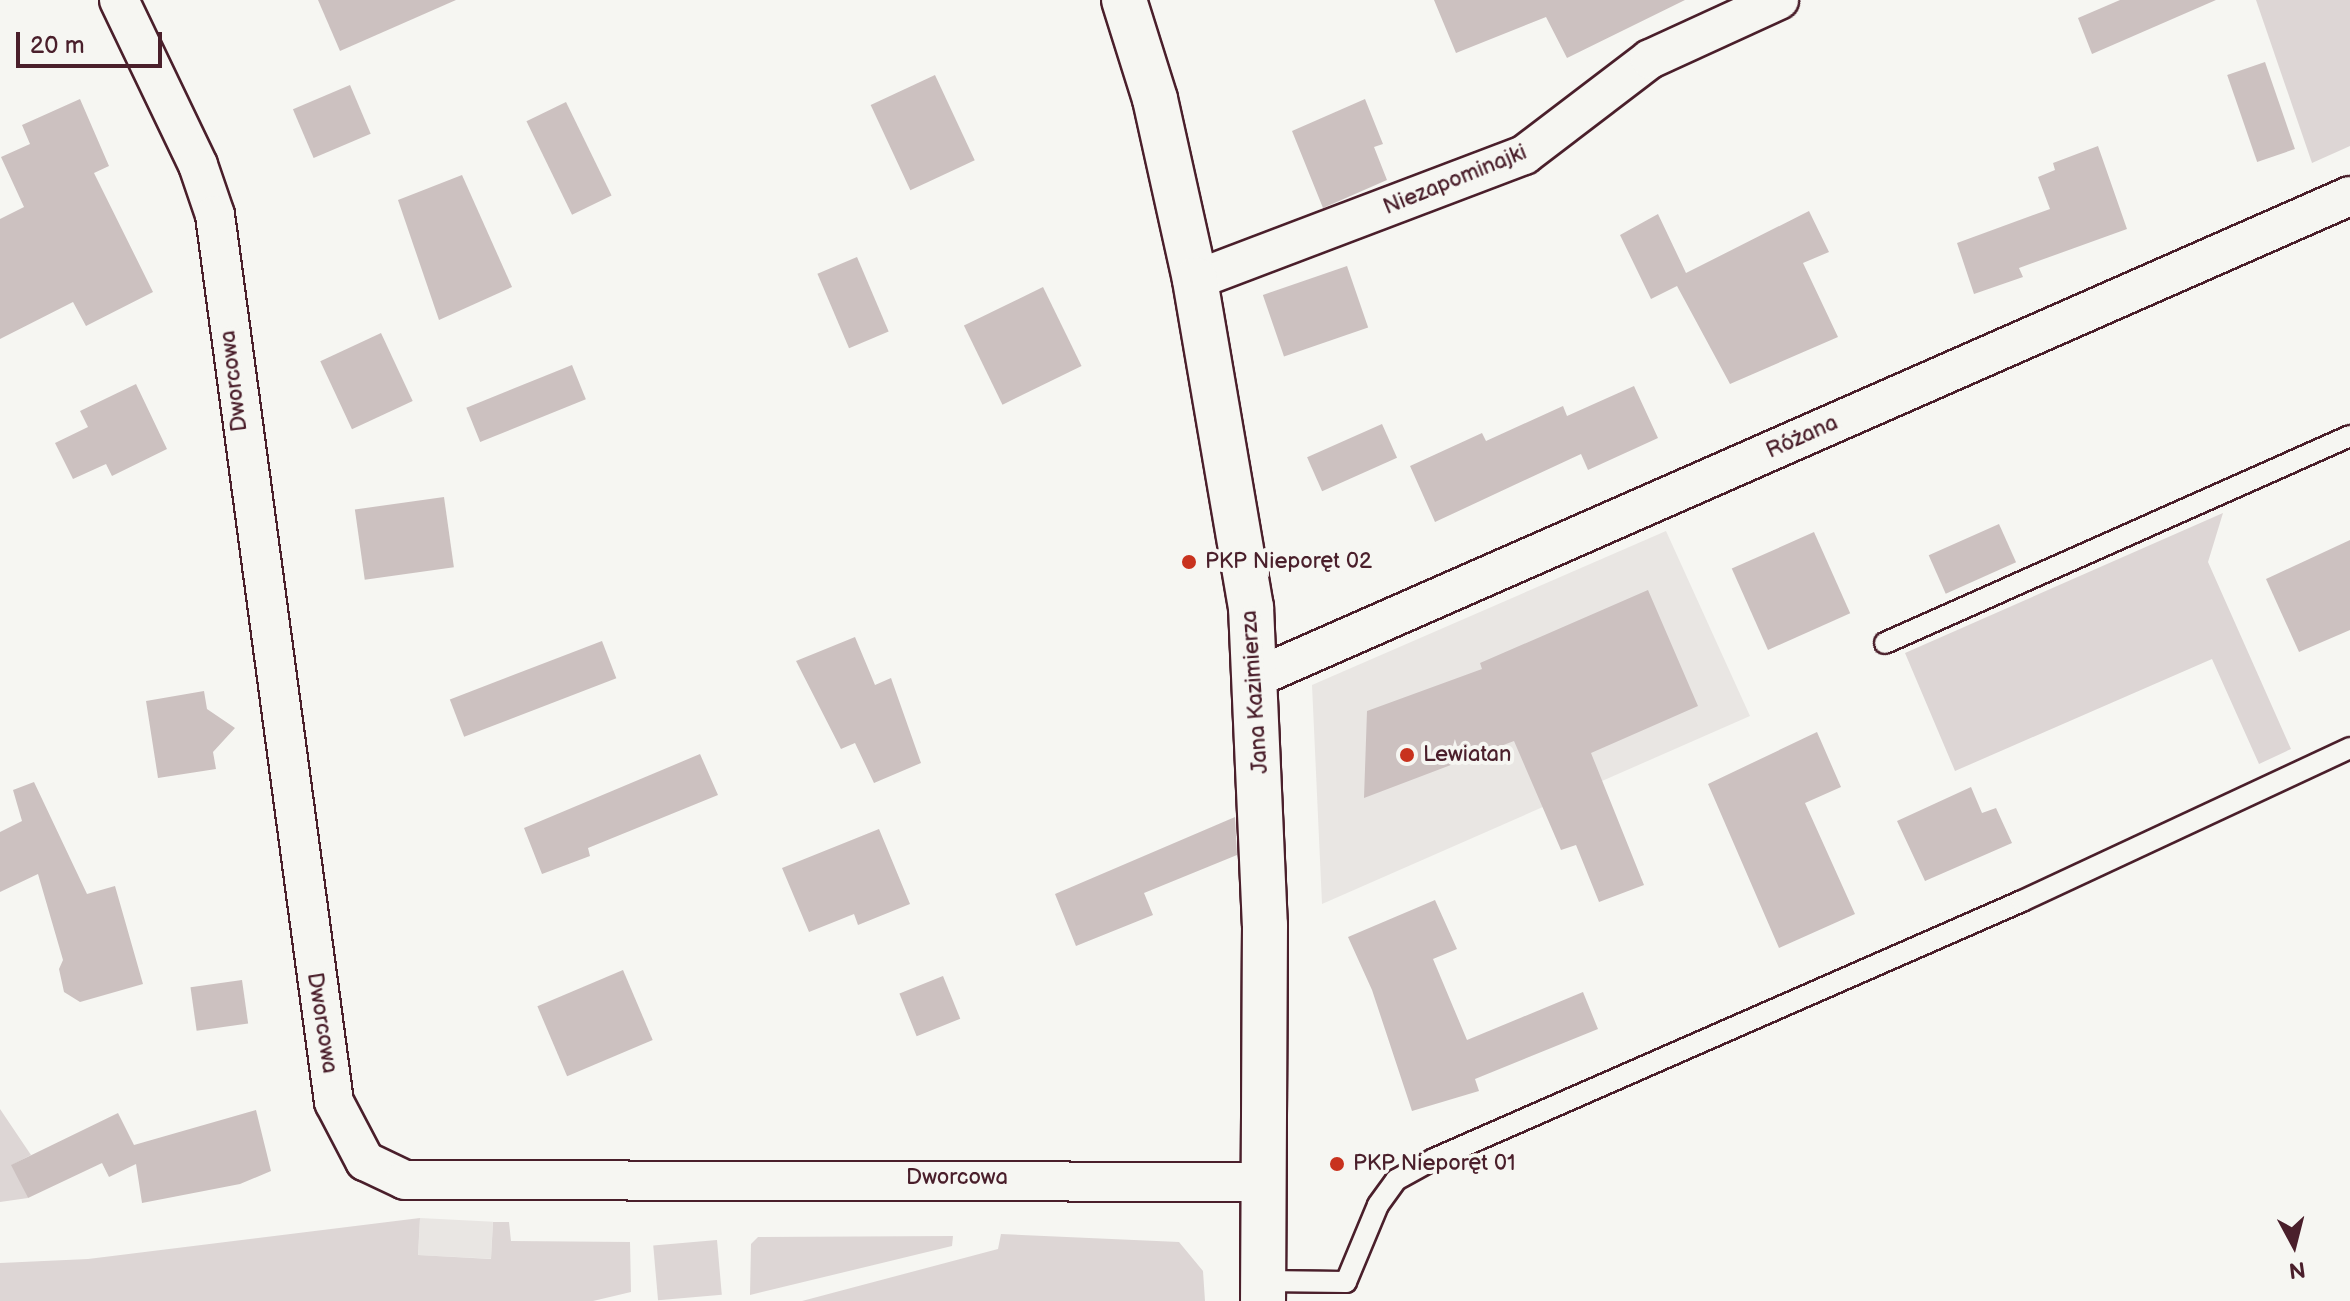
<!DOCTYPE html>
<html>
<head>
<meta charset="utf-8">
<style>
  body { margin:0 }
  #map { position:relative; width:2350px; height:1301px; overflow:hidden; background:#f6f6f2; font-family:"Balsamiq Sans",sans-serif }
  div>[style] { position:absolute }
  .built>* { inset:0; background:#e9e6e3; transform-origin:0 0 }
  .green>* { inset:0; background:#ddd6d5; transform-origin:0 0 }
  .building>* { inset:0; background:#ccc1c0; transform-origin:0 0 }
  .roads { filter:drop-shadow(2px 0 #4a1f2b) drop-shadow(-2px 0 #4a1f2b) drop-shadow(0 2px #4a1f2b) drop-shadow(0 -2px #4a1f2b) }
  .service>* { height:20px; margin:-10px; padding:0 10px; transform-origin:10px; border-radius:10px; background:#f6f6f2 }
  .minor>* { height:38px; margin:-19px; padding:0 19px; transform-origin:19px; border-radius:19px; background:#f6f6f2 }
  .secondary>* { height:44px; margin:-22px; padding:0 22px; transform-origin:22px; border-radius:22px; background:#f6f6f2 }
  .dots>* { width:22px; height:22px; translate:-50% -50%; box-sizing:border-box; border:4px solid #f6f6f2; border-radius:50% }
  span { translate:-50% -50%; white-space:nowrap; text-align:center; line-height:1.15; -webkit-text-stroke:8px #f6f6f2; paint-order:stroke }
  .street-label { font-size:22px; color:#4a1f2b }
  .poi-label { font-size:22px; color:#4a1f2b }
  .left { translate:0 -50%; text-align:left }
  .north { position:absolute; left:2254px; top:1205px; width:80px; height:80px; -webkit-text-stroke:6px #f6f6f2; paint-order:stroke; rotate:173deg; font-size:22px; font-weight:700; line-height:32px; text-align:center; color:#4a1f2b }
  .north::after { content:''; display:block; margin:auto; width:28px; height:36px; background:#4a1f2b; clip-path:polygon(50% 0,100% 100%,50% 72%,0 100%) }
  .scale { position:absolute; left:16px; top:32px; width:146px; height:36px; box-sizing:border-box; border:4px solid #4a1f2b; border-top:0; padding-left:10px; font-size:24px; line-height:28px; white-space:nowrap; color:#4a1f2b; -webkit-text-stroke:6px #f6f6f2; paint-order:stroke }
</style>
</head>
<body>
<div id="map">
  <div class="built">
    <i style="clip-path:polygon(1666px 531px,1750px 716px,1322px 904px,1312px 685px)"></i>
    <i style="left:420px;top:1218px;width:73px;height:37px;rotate:3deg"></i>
  </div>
  <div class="green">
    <i style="clip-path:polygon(2256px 0,2350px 0,2350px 146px,2312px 163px)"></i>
    <i style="clip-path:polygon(2223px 513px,2208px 562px,2291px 749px,2259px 764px,2212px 659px,1955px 771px,1905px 653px)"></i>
    <i style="clip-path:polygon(0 1109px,31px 1155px,12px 1165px,28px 1198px,0 1202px)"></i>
    <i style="clip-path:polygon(420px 1218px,418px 1255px,491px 1259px,493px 1222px,509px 1222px,511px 1241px,630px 1242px,631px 1292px,593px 1301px,0 1301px,0 1263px,88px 1259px)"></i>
    <i style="clip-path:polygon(1001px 1234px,1179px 1242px,1203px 1271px,1205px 1301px,802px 1301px,998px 1249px)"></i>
    <i style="clip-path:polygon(953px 1236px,952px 1246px,750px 1295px,751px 1244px,758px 1237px)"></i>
    <i style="left:717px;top:1240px;width:55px;height:64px;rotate:85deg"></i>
  </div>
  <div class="building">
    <i style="clip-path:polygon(318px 0,456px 0,340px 51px)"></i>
    <i style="clip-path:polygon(1434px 0,1685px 0,1567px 58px,1546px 17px,1456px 53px)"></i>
    <i style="clip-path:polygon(2120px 0,2216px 0,2092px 54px,2078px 18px)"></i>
    <i style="left:2265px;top:62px;width:92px;height:40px;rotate:71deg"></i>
    <i style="left:935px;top:75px;width:94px;height:71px;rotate:65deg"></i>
    <i style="left:350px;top:85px;width:53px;height:62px;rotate:67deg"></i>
    <i style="clip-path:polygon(80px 99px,109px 166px,94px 173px,153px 292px,86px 326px,73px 302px,0 339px,0 219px,24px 207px,1px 157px,30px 144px,22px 125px)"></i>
    <i style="clip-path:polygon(1365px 99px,1383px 144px,1374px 147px,1387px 180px,1323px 208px,1292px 131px)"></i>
    <i style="left:566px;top:102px;width:104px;height:44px;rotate:64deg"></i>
    <i style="clip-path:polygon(2098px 146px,2127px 229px,2019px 268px,2023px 277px,1974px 294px,1957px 243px,2050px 209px,2038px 177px,2055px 170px,2053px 163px)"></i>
    <i style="clip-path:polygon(462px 175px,512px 287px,439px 320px,398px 200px)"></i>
    <i style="clip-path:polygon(1809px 211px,1829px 252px,1803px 263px,1838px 337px,1730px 384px,1677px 286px,1651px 299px,1620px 235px,1658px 214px,1686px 273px)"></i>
    <i style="left:857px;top:257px;width:81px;height:43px;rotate:67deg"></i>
    <i style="left:1347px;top:266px;width:65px;height:89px;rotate:71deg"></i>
    <i style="left:1043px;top:287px;width:88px;height:88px;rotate:64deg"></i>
    <i style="left:381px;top:333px;width:75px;height:67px;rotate:65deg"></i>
    <i style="left:572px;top:365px;width:37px;height:114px;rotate:68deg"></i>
    <i style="clip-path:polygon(136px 384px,167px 449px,112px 476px,106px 464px,73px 479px,55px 443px,88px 427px,80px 411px)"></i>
    <i style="clip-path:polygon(1634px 386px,1658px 438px,1588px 470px,1581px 454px,1435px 522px,1410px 466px,1482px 433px,1486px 441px,1563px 406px,1567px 416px)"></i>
    <i style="left:1382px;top:424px;width:37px;height:82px;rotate:66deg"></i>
    <i style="left:444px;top:497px;width:71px;height:90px;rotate:82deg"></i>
    <i style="left:1999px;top:524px;width:42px;height:77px;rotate:66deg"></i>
    <i style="left:1814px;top:532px;width:89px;height:90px;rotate:66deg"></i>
    <i style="clip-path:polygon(2350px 540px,2350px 630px,2299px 652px,2266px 579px)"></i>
    <i style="clip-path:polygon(1648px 590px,1698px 706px,1591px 753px,1644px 885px,1599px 902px,1576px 845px,1561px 850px,1514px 741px,1364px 798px,1367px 711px,1482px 669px,1480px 663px)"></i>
    <i style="clip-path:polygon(855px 637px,875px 685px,891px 678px,921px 763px,874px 783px,855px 743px,841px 749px,796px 661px)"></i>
    <i style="left:602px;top:641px;width:40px;height:163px;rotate:69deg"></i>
    <i style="clip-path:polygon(204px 691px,207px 709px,235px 728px,213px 752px,216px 769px,158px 778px,146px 701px)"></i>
    <i style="clip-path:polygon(1817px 732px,1841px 787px,1805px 803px,1855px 914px,1779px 948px,1708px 784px)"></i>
    <i style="clip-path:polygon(700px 754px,718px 795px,588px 848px,590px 856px,542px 874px,524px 828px)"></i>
    <i style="clip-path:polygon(34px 782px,87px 894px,115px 886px,143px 984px,80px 1002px,64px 992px,59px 969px,63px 960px,38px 874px,0 892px,0 832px,22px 821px,13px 790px)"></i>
    <i style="clip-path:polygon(1971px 787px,1982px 813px,1996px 808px,2012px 843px,1925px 881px,1897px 821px)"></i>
    <i style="clip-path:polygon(1235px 817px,1237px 855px,1144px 893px,1153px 915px,1076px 946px,1055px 894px)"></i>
    <i style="clip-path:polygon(879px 829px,910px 904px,858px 925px,854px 914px,809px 932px,782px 868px)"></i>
    <i style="clip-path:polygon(1435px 900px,1457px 949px,1433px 959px,1467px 1040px,1583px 992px,1598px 1029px,1475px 1079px,1479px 1091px,1412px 1111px,1372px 990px,1348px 937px)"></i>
    <i style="left:623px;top:970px;width:76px;height:93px;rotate:67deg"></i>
    <i style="left:943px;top:976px;width:46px;height:47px;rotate:68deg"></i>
    <i style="left:242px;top:980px;width:44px;height:52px;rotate:82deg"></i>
    <i style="clip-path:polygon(256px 1110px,271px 1171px,240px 1184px,142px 1203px,136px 1164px,109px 1177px,102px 1163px,28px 1198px,11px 1165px,118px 1113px,134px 1145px)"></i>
  </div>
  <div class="roads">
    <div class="service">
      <i style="left:1885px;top:643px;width:509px;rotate:-24deg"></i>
      <i style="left:1264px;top:1281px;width:82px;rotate:0.7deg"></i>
      <i style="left:1346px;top:1282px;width:83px;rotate:-67.4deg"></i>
      <i style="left:1378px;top:1205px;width:31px;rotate:-54deg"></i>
      <i style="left:1396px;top:1180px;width:43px;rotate:-28.9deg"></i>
      <i style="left:1434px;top:1159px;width:642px;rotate:-23.69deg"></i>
      <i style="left:2022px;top:901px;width:362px;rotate:-25deg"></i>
    </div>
    <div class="minor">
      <i style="left:119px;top:0;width:183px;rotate:64.4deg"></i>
      <i style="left:198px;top:165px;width:53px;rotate:71.2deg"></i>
      <i style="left:215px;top:215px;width:895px;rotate:82.36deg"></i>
      <i style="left:334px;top:1102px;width:67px;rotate:62.3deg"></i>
      <i style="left:365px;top:1161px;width:44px;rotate:25.4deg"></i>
      <i style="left:405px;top:1180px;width:859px;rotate:0.13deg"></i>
      <i style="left:1195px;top:280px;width:352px;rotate:-20.8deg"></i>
      <i style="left:1524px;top:155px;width:158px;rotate:-37.3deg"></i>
      <i style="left:1650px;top:59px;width:142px;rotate:-24.6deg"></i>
      <i style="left:1255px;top:678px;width:1196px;rotate:-23.76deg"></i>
    </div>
    <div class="secondary">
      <i style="left:1124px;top:0;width:104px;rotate:72.6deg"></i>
      <i style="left:1155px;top:99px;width:185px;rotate:77.5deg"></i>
      <i style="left:1195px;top:280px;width:332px;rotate:80.3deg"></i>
      <i style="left:1251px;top:607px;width:318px;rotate:87.5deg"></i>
      <i style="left:1265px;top:925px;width:376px;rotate:90.3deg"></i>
    </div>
  </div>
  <div class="dots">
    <i style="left:1189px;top:562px;background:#c8321e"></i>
    <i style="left:1407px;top:755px;background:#c8321e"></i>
    <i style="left:1337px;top:1164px;background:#c8321e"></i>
  </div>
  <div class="street-label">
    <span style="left:1455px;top:180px;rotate:-22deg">Niezapominajki</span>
    <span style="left:234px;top:381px;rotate:-97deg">Dworcowa</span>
    <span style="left:1802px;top:437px;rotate:-24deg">Różana</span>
    <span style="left:1255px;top:692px;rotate:-94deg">Jana Kazimierza</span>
    <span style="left:322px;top:1023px;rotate:81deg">Dworcowa</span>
    <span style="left:957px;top:1178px">Dworcowa</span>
  </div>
  <div class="poi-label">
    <span class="left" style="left:1205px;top:562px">PKP Nieporęt 02</span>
    <span class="left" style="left:1423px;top:755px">Lewiatan</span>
    <span class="left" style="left:1353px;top:1164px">PKP Nieporęt 01</span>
  </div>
  <div class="north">N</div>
  <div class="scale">20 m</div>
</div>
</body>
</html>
